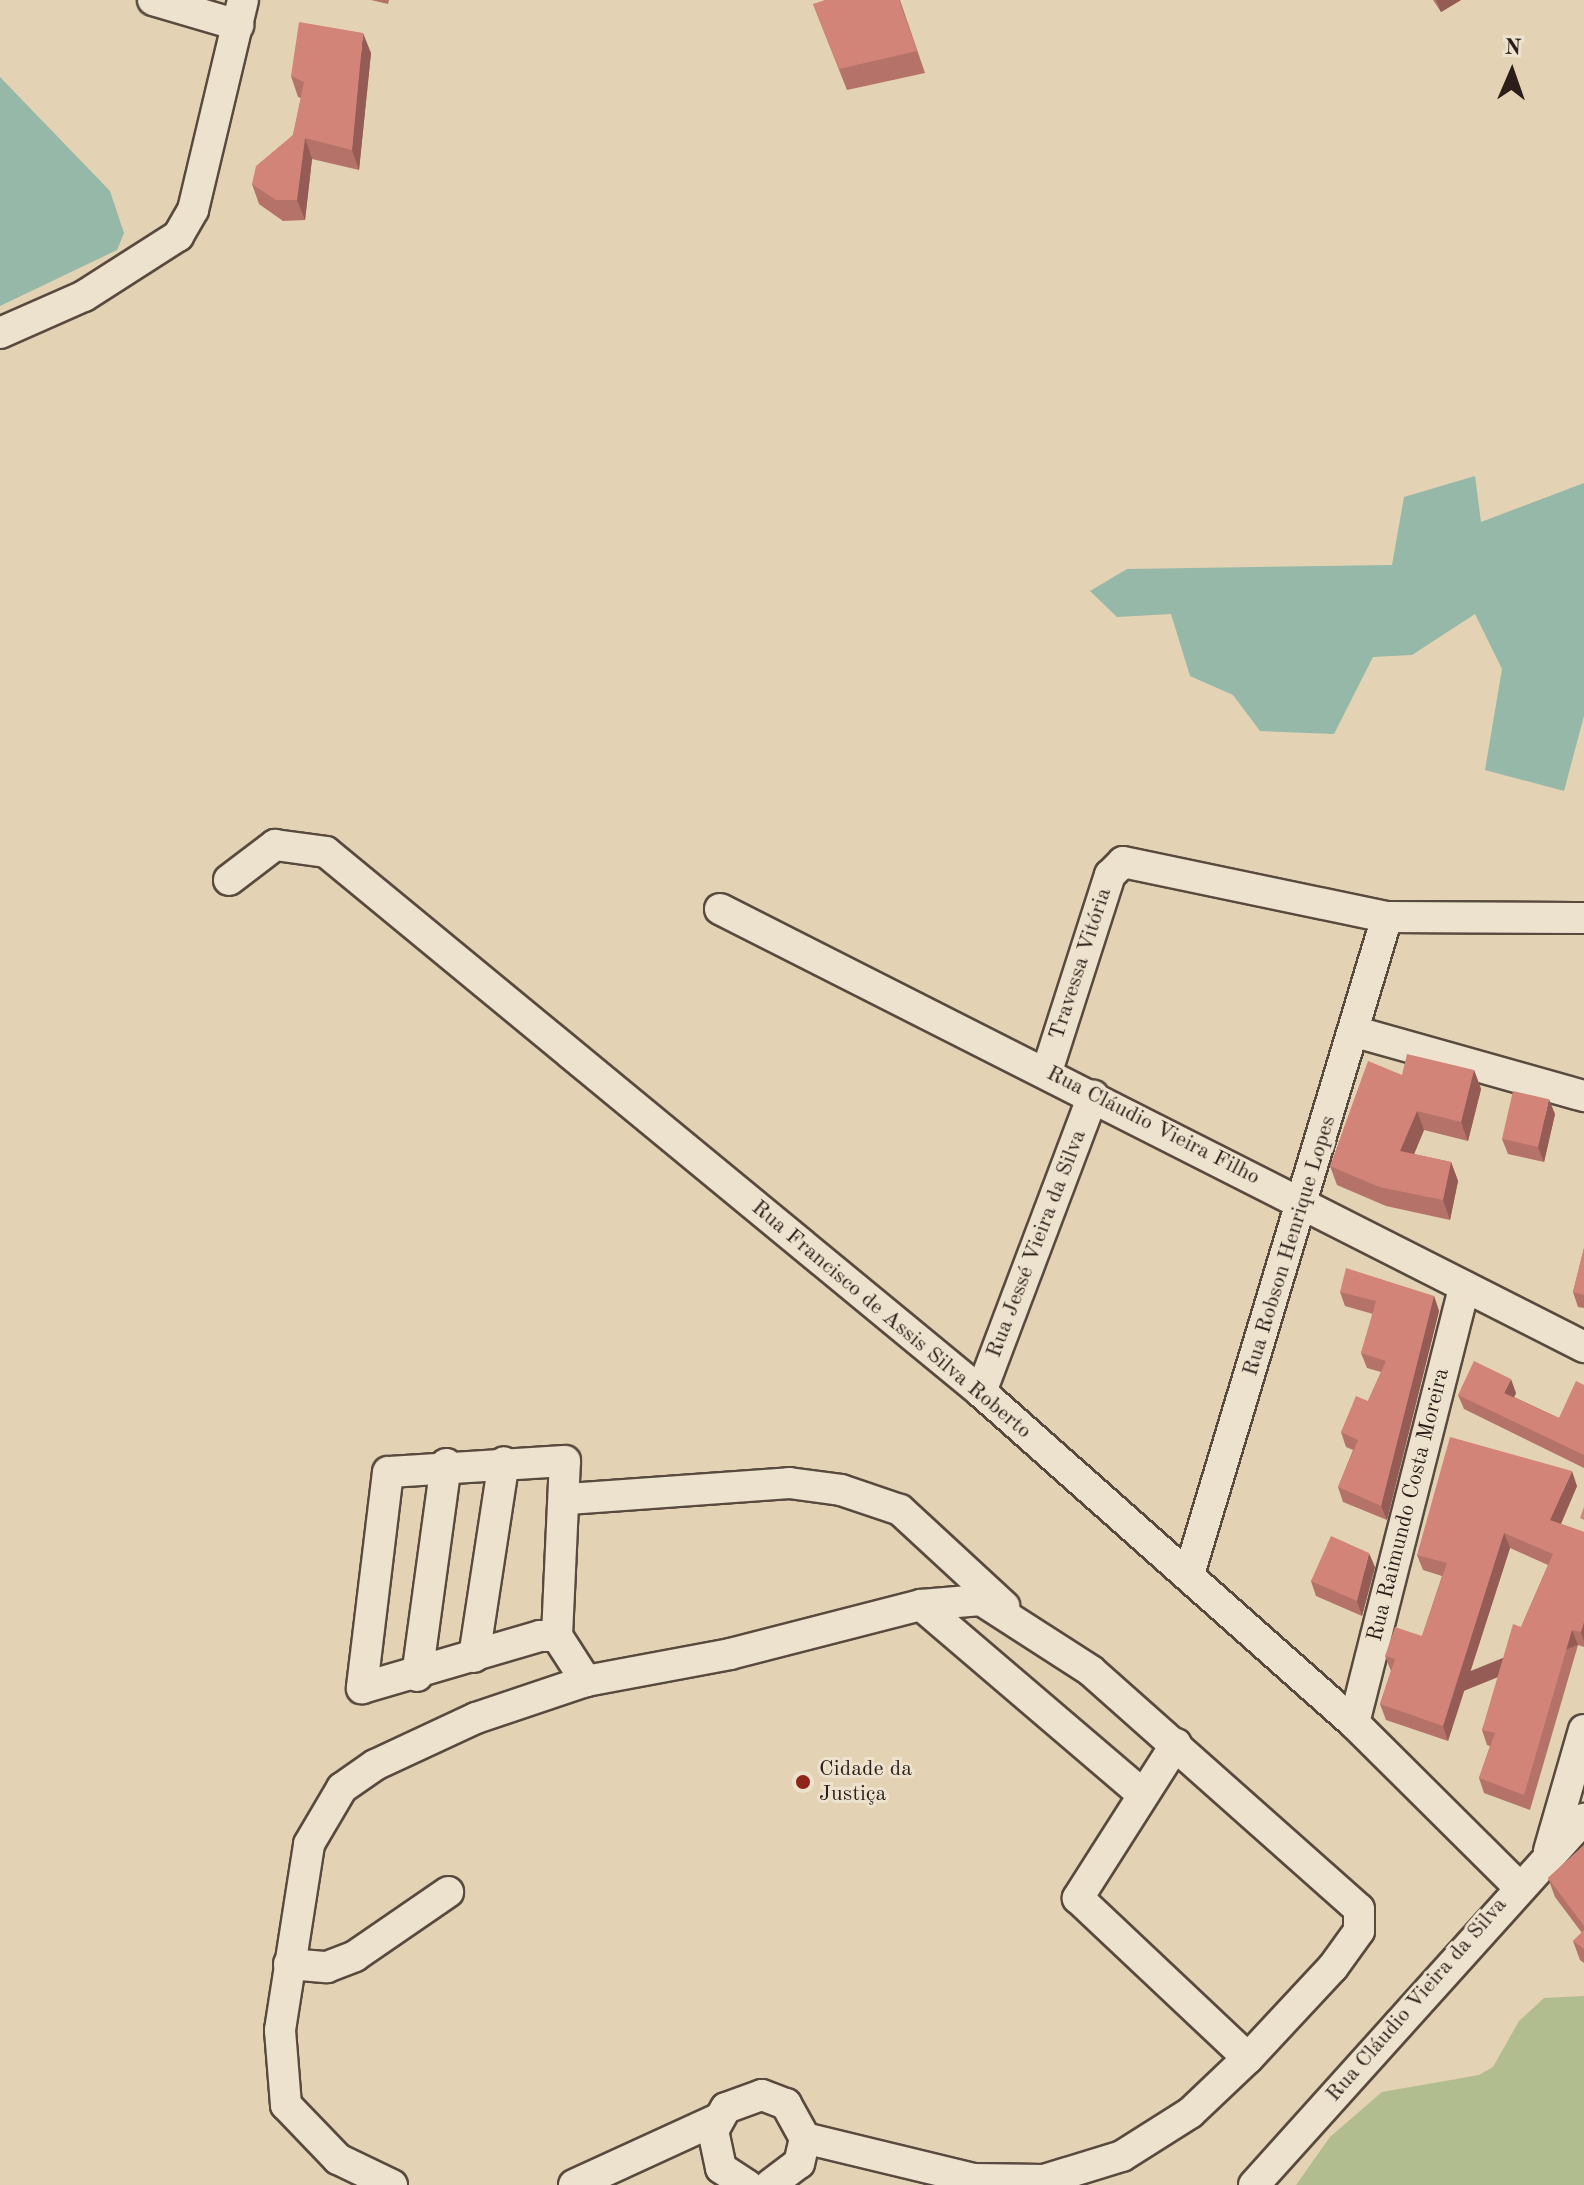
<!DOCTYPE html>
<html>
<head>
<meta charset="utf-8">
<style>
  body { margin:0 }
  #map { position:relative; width:1584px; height:2185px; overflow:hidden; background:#e3d2b3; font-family:"Old Standard TT",serif }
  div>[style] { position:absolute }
  .green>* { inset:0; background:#b1bd8f }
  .water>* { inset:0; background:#96b8a9 }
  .roads { filter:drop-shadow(2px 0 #594a3f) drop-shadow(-2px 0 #594a3f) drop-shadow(0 2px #594a3f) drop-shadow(0 -2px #594a3f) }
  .minor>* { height:30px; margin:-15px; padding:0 15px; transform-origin:15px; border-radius:15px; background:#ede2ce }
  .wall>* { inset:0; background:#b57268 }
  .shaded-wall>* { inset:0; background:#945c55; transform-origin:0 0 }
  .building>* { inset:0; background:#d38479; transform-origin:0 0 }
  .dots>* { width:22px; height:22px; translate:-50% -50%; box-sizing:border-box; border:4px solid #ede2ce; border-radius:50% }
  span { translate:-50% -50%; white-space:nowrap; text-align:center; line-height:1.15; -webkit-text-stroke:6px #ede2ce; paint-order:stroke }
  .street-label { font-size:22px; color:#2b1d18 }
  .poi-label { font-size:22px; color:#2b1d18 }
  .left { translate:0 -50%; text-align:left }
  .north { position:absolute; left:1472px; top:32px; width:80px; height:80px; -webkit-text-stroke:6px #ede2ce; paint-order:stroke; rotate:2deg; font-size:22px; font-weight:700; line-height:32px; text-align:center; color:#2b1d18 }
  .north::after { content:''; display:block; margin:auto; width:28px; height:36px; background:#2b1d18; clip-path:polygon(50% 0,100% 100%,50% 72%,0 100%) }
</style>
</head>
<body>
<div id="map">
  <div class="green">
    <i style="clip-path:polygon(1584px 1996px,1584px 2185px,1296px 2185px,1330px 2137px,1382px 2092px,1479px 2075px,1493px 2067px,1519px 2021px,1544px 1998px)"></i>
  </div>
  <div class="water">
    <i style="clip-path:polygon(0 77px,110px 191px,124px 233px,117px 250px,0 306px)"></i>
    <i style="clip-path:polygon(1475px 476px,1481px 522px,1584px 483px,1584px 716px,1564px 791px,1485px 770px,1502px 669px,1475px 614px,1412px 655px,1373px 657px,1334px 734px,1260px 731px,1233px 695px,1190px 676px,1171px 614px,1117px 617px,1090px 591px,1127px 569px,1392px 565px,1404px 497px)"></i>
  </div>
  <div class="roads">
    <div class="minor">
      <i style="left:153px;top:0;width:89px;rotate:16.4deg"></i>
      <i style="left:0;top:333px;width:92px;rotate:-23.8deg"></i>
      <i style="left:84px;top:296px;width:112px;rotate:-32.6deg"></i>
      <i style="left:178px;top:236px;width:30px;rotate:-60deg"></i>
      <i style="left:193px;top:210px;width:216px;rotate:-76.6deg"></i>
      <i style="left:229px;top:880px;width:58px;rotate:-37.3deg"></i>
      <i style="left:275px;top:845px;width:51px;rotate:7.8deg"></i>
      <i style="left:326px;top:852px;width:849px;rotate:39.5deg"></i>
      <i style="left:981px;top:1392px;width:499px;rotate:41.6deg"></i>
      <i style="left:1354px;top:1723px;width:231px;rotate:44.8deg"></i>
      <i style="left:720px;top:909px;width:969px;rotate:26.88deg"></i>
      <i style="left:1356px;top:1032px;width:237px;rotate:15.7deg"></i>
      <i style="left:1047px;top:1071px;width:206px;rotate:-72.2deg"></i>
      <i style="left:1110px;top:875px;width:18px;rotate:-45deg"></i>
      <i style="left:1123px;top:862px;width:270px;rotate:11.8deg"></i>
      <i style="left:1387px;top:917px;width:197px;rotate:0.3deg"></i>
      <i style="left:981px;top:1392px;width:317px;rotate:-69.3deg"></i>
      <i style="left:568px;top:1499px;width:222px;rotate:-4.1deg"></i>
      <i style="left:789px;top:1483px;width:52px;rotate:7.7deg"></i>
      <i style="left:841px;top:1490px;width:62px;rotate:18.7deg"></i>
      <i style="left:900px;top:1510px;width:142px;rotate:42.7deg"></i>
      <i style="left:1189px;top:1574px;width:686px;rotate:-73.23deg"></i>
      <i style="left:921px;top:1605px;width:291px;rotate:40.5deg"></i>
      <i style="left:557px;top:1636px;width:175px;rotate:-87.4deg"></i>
      <i style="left:565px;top:1461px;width:177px;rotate:176.4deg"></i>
      <i style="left:388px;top:1472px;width:218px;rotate:96.9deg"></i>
      <i style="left:362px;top:1688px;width:185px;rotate:-16.3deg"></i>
      <i style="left:540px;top:1636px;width:17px"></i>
      <i style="left:557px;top:1636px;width:54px;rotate:57.2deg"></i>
      <i style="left:474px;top:1657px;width:197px;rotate:-81.3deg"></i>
      <i style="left:417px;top:1676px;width:214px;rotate:-82.2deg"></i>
      <i style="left:1354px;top:1723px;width:450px;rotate:-75.8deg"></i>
      <i style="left:1176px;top:1744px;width:183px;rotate:122.5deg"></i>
      <i style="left:1078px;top:1898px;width:233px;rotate:43.3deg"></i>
      <i style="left:1549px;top:1851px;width:126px;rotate:-73.9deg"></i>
      <i style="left:289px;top:1964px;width:38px;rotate:5deg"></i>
      <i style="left:327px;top:1967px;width:30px;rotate:-21deg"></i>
      <i style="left:355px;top:1956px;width:113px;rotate:-34.5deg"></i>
      <i style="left:392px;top:2185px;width:60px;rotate:-154.3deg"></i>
      <i style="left:338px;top:2159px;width:75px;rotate:-133.9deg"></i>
      <i style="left:286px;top:2105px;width:75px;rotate:-94.6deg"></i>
      <i style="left:280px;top:2030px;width:188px;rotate:-81.1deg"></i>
      <i style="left:309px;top:1844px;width:65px;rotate:-59.5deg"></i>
      <i style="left:342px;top:1788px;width:40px;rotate:-34.9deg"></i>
      <i style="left:375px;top:1765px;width:111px;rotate:-25deg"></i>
      <i style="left:476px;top:1718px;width:116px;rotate:-18.6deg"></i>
      <i style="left:586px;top:1681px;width:147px;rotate:-10.6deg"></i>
      <i style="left:730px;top:1654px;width:197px;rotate:-14.4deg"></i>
      <i style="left:921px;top:1605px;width:60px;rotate:-4.8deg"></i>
      <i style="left:981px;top:1600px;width:131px;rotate:32.8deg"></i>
      <i style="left:1091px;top:1671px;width:358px;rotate:41.6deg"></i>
      <i style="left:1359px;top:1909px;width:22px;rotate:90deg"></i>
      <i style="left:1359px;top:1931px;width:44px;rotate:125.8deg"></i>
      <i style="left:1333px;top:1967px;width:125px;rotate:133deg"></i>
      <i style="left:1248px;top:2058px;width:80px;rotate:136.5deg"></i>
      <i style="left:1190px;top:2113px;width:80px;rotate:147.7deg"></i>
      <i style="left:1122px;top:2156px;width:82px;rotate:162.9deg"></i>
      <i style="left:1044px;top:2180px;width:70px;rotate:-179.2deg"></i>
      <i style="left:974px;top:2179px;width:174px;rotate:-166.4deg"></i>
      <i style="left:574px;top:2185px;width:158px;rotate:-24.6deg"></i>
      <i style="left:747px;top:2185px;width:31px;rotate:-147deg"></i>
      <i style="left:721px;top:2168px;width:38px;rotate:-102deg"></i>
      <i style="left:713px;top:2131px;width:26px;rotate:-61deg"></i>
      <i style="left:726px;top:2108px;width:38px;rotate:-20deg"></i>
      <i style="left:762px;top:2095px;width:26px;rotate:21deg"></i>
      <i style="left:786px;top:2104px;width:39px;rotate:61deg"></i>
      <i style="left:805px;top:2138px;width:26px;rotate:103deg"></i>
      <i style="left:799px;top:2163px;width:36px;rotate:143deg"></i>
      <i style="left:1254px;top:2185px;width:493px;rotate:-48deg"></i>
    </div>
  </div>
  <div class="wall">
    <i style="clip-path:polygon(371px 0,389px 0,388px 4px)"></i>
    <i style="clip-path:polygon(900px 0,925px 73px,847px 90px,813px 4px)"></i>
    <i style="clip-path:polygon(1433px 0,1461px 0,1441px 12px)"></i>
    <i style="clip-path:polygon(371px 53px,359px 170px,312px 159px,305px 220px,283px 221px,259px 204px,252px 184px,293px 135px,301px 98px,298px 97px,291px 76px)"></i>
    <i style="clip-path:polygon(1474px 1070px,1481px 1089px,1468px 1141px,1424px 1130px,1414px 1154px,1451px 1162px,1458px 1181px,1450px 1220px,1386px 1206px,1337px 1185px,1330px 1166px,1402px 1075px)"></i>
    <i style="clip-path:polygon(1555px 1114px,1544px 1162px,1508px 1154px,1502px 1139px)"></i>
    <i style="clip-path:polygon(1584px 1248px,1584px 1308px,1578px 1307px,1573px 1292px)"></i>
    <i style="clip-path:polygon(1340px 1292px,1434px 1296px,1439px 1311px,1387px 1520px,1343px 1502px,1338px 1487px,1353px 1450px,1346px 1447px,1341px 1432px,1368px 1401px,1381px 1372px,1367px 1368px,1361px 1353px,1373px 1314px,1345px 1306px)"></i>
    <i style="clip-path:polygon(1584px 1385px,1584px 1468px,1464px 1409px,1458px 1395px,1516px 1393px,1514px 1397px,1559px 1418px)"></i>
    <i style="clip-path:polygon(1577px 1486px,1561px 1524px,1584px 1532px,1584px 1647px,1578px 1645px,1530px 1810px,1484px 1793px,1479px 1778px,1490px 1746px,1487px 1745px,1482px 1730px,1521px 1627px,1548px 1565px,1510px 1548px,1448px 1741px,1386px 1720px,1380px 1704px,1391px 1671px,1385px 1656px,1422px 1636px,1442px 1576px,1423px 1570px,1417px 1555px)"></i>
    <i style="clip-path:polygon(1375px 1567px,1362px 1616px,1316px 1596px,1311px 1581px)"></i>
    <i style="clip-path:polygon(1584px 1845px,1584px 1963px,1580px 1960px,1573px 1941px,1582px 1933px,1555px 1897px,1548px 1878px)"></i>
  </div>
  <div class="shaded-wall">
    <i style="clip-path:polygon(1436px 0,1461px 0,1441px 12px)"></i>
    <i style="clip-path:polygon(363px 33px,371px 53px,359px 170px,352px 150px)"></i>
    <i style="clip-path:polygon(305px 138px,312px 159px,305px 220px,297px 200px)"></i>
    <i style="clip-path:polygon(1474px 1070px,1481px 1089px,1468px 1141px,1461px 1122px)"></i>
    <i style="clip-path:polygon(1549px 1099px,1555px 1114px,1544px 1162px,1538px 1147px)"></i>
    <i style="clip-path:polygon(1417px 1111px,1424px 1130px,1407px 1171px,1400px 1151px)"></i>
    <i style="clip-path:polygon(1451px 1162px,1458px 1181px,1450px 1220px,1443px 1200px)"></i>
    <i style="clip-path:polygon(1434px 1296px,1439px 1311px,1387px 1520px,1381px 1506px)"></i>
    <i style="clip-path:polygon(1511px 1379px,1516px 1393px,1509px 1407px,1504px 1393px)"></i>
    <i style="clip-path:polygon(1572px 1471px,1577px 1486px,1556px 1535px,1550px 1520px)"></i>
    <i style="clip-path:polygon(1504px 1533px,1510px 1548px,1448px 1741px,1443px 1726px)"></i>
    <i style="clip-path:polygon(1369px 1553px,1375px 1567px,1362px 1616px,1357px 1601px)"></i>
    <i style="clip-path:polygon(1584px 1622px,1584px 1641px,1581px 1632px)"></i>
    <i style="left:1572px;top:1630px;width:16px;height:172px;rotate:68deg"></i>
  </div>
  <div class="building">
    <i style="clip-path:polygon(825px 0,899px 0,917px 51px,839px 69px,813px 4px)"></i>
    <i style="clip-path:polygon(299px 22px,363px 33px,352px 150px,305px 138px,297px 200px,276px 200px,252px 184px,256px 166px,293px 135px,304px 82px,291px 76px)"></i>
    <i style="clip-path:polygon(1407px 1054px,1474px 1070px,1461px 1122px,1417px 1111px,1400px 1151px,1451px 1162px,1443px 1200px,1379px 1187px,1330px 1166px,1368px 1061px,1402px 1075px)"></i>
    <i style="left:1513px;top:1091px;width:37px;height:49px;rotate:13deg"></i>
    <i style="clip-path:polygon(1584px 1248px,1584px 1295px,1573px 1292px)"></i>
    <i style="clip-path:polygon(1346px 1268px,1434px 1296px,1381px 1506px,1338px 1487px,1358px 1440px,1341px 1432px,1356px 1396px,1368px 1401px,1386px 1361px,1361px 1353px,1376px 1301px,1340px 1292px)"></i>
    <i style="clip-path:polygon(1474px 1361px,1511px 1379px,1504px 1393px,1559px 1418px,1576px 1381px,1584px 1385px,1584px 1455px,1458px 1395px)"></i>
    <i style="clip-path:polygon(1450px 1437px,1572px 1471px,1550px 1520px,1584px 1532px,1584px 1622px,1581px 1632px,1572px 1630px,1524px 1795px,1479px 1778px,1495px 1733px,1482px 1730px,1513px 1624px,1521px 1627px,1553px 1554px,1504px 1533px,1443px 1726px,1380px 1704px,1395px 1659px,1385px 1656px,1395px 1627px,1422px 1636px,1447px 1563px,1417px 1555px)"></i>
    <i style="clip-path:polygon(1584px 1507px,1584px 1520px,1580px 1518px)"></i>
    <i style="clip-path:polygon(1331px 1536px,1369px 1553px,1357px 1601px,1311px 1581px)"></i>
    <i style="clip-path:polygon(1584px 1845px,1584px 1926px,1548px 1878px)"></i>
    <i style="clip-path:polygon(1584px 1930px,1584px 1949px,1573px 1941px)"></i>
  </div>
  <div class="dots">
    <i style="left:803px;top:1782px;background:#8f2418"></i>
  </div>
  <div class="street-label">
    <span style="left:1081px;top:964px;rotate:-72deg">Travessa Vitória</span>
    <span style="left:1153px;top:1126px;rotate:27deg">Rua Cláudio Vieira Filho</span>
    <span style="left:1037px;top:1244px;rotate:-69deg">Rua Jessé Vieira da Silva</span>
    <span style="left:1290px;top:1246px;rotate:-73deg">Rua Robson Henrique Lopes</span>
    <span style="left:891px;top:1320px;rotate:40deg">Rua Francisco de Assis Silva Roberto</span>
    <span style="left:1409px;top:1505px;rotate:-76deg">Rua Raimundo Costa Moreira</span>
    <span style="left:1417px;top:2000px;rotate:-49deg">Rua Cláudio Vieira da Silva</span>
  </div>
  <div class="poi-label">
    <span class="left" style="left:819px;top:1782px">Cidade da<br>Justiça</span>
  </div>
  <div class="north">N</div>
</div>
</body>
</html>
